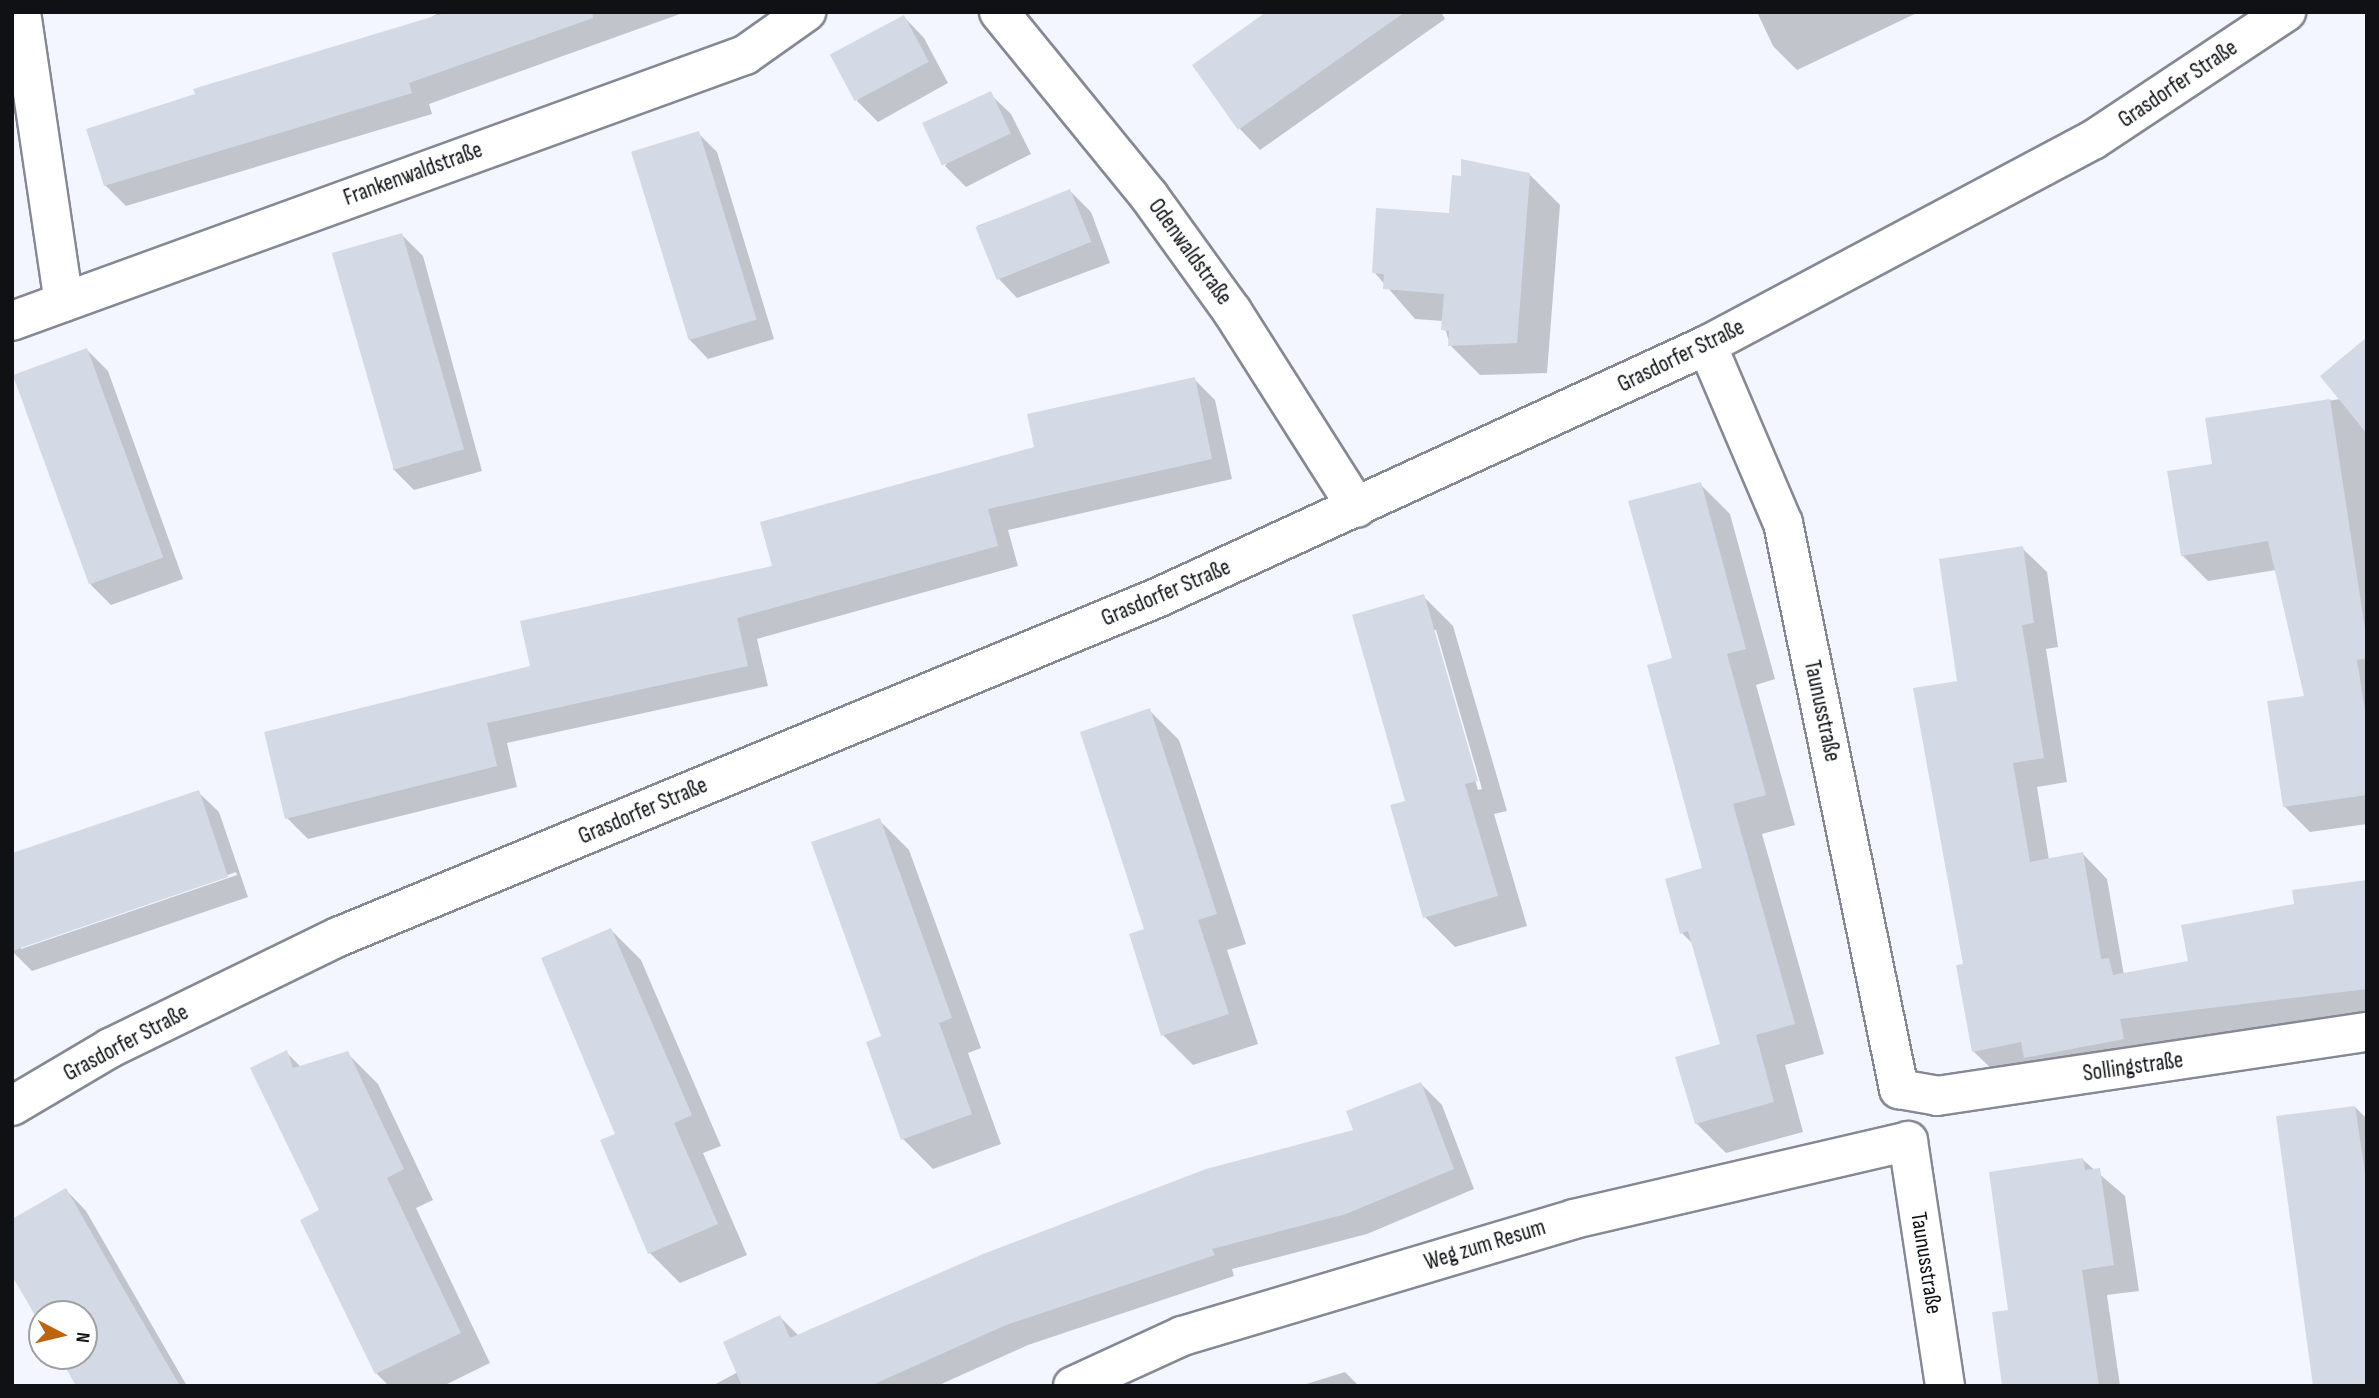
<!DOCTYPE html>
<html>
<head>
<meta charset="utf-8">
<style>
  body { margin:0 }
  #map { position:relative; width:2379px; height:1398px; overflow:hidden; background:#f3f6fe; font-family:"Sofia Sans Condensed",sans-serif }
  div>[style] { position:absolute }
  .shadow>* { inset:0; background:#0003 }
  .building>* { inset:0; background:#d4dae5; transform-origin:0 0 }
  .roads { filter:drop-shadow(2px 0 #848994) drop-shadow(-2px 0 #848994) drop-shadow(0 2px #848994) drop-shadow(0 -2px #848994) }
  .minor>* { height:38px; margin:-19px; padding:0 19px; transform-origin:19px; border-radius:19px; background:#fff }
  .tertiary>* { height:38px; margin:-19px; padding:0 19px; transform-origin:19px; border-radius:19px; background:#fff }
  span { translate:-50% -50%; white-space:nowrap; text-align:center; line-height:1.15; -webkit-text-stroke:7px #fff; paint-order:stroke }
  .street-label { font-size:23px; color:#0f1115 }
  .frame { position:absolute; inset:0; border:14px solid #0f1115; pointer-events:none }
  .north { position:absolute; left:28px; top:1300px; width:70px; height:70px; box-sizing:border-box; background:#fff; border:2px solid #9fa0a1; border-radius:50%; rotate:97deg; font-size:19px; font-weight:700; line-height:28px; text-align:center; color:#0f1115 }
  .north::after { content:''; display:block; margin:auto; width:24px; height:32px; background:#bf630e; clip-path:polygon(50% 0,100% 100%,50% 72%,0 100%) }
</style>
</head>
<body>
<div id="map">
  <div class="shadow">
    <i style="clip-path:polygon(441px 12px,680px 14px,429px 104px,432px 114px,126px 206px,105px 185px)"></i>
    <i style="clip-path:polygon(1269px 12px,1441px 12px,1445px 19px,1260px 150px,1240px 129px)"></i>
    <i style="clip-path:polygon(1757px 12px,1919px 12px,1797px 70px,1773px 46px)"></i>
    <i style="clip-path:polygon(904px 17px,924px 38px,948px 83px,878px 122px,857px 101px)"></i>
    <i style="clip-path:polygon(990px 94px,1011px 114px,1031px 154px,966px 187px,945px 166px)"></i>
    <i style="clip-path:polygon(698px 133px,717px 152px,774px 339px,708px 359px,690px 340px)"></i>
    <i style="clip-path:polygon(1530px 175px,1560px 205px,1547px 373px,1480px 375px,1450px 345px,1443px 321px,1415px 319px,1374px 272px)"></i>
    <i style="clip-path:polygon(1070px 191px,1091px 212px,1110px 263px,1017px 298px,997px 277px,977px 226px)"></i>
    <i style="clip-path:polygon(402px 235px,423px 256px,482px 471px,414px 490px,393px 469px)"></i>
    <i style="clip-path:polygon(2367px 337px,2367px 824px,2310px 832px,2284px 806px,2306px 698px,2276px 570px,2208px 581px,2182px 555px,2214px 466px,2207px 420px,2340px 399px)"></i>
    <i style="clip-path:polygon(87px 350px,108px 371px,183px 579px,111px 605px,91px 585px)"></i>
    <i style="clip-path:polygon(1194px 379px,1215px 400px,1232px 479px,1008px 530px,1018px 566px,757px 639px,768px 686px,507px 743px,517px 787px,308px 839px,287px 818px,532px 667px,774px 567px)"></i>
    <i style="clip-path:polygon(1700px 484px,1730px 514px,1775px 679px,1756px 685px,1795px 825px,1762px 834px,1824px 1054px,1785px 1065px,1803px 1132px,1726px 1153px,1696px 1123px,1722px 1046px,1694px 945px,1682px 933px,1704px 869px,1674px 659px)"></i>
    <i style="clip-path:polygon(2022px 548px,2047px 572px,2058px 647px,2046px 649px,2067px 782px,2037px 787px,2049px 860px,2083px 854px,2107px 879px,2124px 975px,2190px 962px,2296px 905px,2367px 883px,2367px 1017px,2329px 1017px,2144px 1044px,2147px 1063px,1998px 1075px,1973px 1051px,1965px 965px,1959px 682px)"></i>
    <i style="clip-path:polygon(evenodd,1423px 596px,1453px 626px,1507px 811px,1494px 814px,1527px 926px,1455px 947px,1425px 917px,1407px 802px,1423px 596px,1432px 630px,1436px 630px,1482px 789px,1478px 790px,1432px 630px)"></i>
    <i style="clip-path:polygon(1149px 710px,1179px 740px,1246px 944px,1227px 950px,1258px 1044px,1193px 1065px,1163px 1035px,1146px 930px)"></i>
    <i style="clip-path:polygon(evenodd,198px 792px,219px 812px,248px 897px,32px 971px,12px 951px,12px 855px,198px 792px,236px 872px,237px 875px,21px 949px,21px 946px,236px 872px)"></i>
    <i style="clip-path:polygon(879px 820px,909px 850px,981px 1048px,968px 1053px,1001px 1144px,933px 1169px,903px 1139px,884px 1037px)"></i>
    <i style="clip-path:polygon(611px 930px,641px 960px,721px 1146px,703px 1153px,747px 1255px,680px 1283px,650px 1253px,617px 1135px)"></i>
    <i style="clip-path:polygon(286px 1052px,301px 1067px,347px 1053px,378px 1084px,433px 1200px,416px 1208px,490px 1363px,443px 1386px,389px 1386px,376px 1373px,321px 1211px)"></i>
    <i style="clip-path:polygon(1421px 1084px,1442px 1105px,1474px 1189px,1367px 1234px,1232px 1269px,1234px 1276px,1028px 1345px,937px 1386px,712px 1386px,738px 1372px,780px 1317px,799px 1336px,1355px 1131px)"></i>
    <i style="clip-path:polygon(2355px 1107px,2367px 1119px,2367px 1386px)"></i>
    <i style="clip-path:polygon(2083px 1160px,2125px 1196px,2139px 1291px,2107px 1295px,2120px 1386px,2004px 1386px,2010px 1311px)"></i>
    <i style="clip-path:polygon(66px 1190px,86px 1211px,187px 1386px,78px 1386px,61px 1356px,84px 1356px,84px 1314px,42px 1314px,42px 1324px,12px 1272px)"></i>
    <i style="clip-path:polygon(1345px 1372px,1359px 1386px,1300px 1386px)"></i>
  </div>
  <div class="building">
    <i style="clip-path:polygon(448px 12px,592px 12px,593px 18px,409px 83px,412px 93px,104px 186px,86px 129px,195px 94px,193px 89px)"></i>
    <i style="clip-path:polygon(1266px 12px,1405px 12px,1238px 130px,1192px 65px)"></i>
    <i style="left:904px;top:15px;width:53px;height:84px;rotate:62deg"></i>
    <i style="left:991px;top:91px;width:47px;height:76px;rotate:65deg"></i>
    <i style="left:699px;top:131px;width:197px;height:71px;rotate:73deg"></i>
    <i style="clip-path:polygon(1461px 159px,1530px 173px,1517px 343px,1448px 346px,1449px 331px,1441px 330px,1444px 294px,1383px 289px,1384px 274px,1372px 273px,1376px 208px,1449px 213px,1452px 175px,1461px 176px)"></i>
    <i style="left:1070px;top:189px;width:57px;height:102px;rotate:68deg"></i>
    <i style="left:402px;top:233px;width:225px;height:73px;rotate:74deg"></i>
    <i style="clip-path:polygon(2367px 337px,2367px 434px,2320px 376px)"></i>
    <i style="left:87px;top:348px;width:223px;height:79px;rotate:70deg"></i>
    <i style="clip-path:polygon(1195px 377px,1212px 459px,988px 509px,998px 546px,737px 618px,748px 666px,487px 723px,497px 766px,285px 819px,264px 732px,530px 666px,520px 621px,772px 566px,760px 522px,1034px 447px,1027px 414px)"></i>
    <i style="clip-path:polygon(2330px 399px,2367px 642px,2367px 658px,2357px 660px,2367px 723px,2367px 795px,2283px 807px,2267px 701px,2304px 696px,2268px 541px,2181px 556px,2167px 471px,2212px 464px,2205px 418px)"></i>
    <i style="clip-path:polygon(1701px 482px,1746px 649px,1727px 654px,1766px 795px,1733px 804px,1795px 1024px,1756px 1035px,1774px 1102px,1695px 1124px,1675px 1057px,1720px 1044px,1688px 931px,1680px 934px,1665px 879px,1702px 868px,1647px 665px,1672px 658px,1628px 501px)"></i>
    <i style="clip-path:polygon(2023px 546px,2034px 623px,2022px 625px,2044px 758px,2013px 763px,2030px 862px,2083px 852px,2101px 959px,2109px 958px,2113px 975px,2188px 961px,2181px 925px,2294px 904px,2292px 890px,2367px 880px,2367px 989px,2120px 1019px,2124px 1039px,2024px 1058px,2021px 1042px,1972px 1052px,1956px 965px,1963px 964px,1913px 688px,1957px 681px,1939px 559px)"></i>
    <i style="clip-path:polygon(1424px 594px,1478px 781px,1465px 784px,1498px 896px,1423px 918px,1390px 805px,1405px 801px,1352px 615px)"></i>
    <i style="clip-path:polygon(1150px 708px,1217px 914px,1198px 920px,1229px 1014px,1161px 1036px,1129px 934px,1144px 929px,1080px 732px)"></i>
    <i style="clip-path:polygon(199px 790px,228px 877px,12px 951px,12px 853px)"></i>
    <i style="clip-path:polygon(880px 818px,952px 1018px,939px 1023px,972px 1114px,901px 1140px,866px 1042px,881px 1036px,811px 842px)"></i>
    <i style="clip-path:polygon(611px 928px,692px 1115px,674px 1123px,718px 1224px,648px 1254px,600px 1140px,615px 1134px,541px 958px)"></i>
    <i style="clip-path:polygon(287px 1050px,293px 1068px,348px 1051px,404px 1169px,387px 1178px,461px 1333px,375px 1374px,300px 1220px,319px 1210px,250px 1068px)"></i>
    <i style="clip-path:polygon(1421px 1082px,1454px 1169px,1346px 1214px,1212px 1249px,1215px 1255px,1006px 1325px,870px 1386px,742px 1386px,723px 1342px,780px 1315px,790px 1338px,983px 1254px,1206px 1169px,1353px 1130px,1346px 1111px)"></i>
    <i style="clip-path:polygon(2355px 1106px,2367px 1186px,2367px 1386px,2313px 1386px,2276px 1116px)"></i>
    <i style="clip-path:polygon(2083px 1158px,2085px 1170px,2100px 1168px,2114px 1265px,2082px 1270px,2099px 1386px,2002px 1386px,1992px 1312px,2008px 1310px,1989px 1172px)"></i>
    <i style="clip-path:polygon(66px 1188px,123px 1288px,180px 1386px,76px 1386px,59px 1356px,84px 1356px,84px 1314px,42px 1314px,42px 1327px,12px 1276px,12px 1219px)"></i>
  </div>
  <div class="roads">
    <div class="minor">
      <i style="left:21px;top:12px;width:293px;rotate:81.6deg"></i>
      <i style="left:999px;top:12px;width:237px;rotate:50.8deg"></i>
      <i style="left:1149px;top:196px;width:142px;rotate:54.2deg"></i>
      <i style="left:1232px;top:311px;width:233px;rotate:57.6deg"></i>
      <i style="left:12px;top:321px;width:780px;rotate:-19.95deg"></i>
      <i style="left:745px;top:55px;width:75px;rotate:-35.2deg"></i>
      <i style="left:1707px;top:345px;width:194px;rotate:66.9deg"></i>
      <i style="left:1783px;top:523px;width:578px;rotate:78.42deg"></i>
      <i style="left:1899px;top:1089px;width:39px;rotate:10deg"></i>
      <i style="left:1937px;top:1096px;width:435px;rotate:-8.5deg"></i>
      <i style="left:1073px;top:1386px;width:120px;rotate:-24.6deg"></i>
      <i style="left:1182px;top:1336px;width:409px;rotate:-16.6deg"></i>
      <i style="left:1574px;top:1219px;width:343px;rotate:-13.1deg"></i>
      <i style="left:1908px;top:1141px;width:248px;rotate:81.4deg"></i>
    </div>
    <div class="tertiary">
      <i style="left:12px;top:1106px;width:114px;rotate:-30.6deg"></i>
      <i style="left:110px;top:1048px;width:254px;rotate:-26deg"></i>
      <i style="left:338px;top:937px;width:886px;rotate:-22.49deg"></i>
      <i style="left:1157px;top:598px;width:605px;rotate:-24.7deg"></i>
      <i style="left:1707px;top:345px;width:437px;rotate:-28deg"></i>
      <i style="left:2093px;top:140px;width:232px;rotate:-33.6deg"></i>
    </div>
  </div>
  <div class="street-label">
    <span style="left:2178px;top:84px;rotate:-34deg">Grasdorfer Straße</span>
    <span style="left:413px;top:174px;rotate:-20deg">Frankenwaldstraße</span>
    <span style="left:1190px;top:252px;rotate:54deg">Odenwaldstraße</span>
    <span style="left:1681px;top:356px;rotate:-26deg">Grasdorfer Straße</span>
    <span style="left:1166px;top:593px;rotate:-23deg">Grasdorfer Straße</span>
    <span style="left:1822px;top:711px;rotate:78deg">Taunusstraße</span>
    <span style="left:643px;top:811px;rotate:-23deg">Grasdorfer Straße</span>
    <span style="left:126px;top:1043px;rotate:-28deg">Grasdorfer Straße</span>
    <span style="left:2133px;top:1067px;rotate:-8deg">Sollingstraße</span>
    <span style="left:1485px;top:1245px;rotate:-17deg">Weg zum Resum</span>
    <span style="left:1926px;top:1263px;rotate:81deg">Taunusstraße</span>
  </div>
  <div class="frame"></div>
  <div class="north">N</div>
</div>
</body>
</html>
